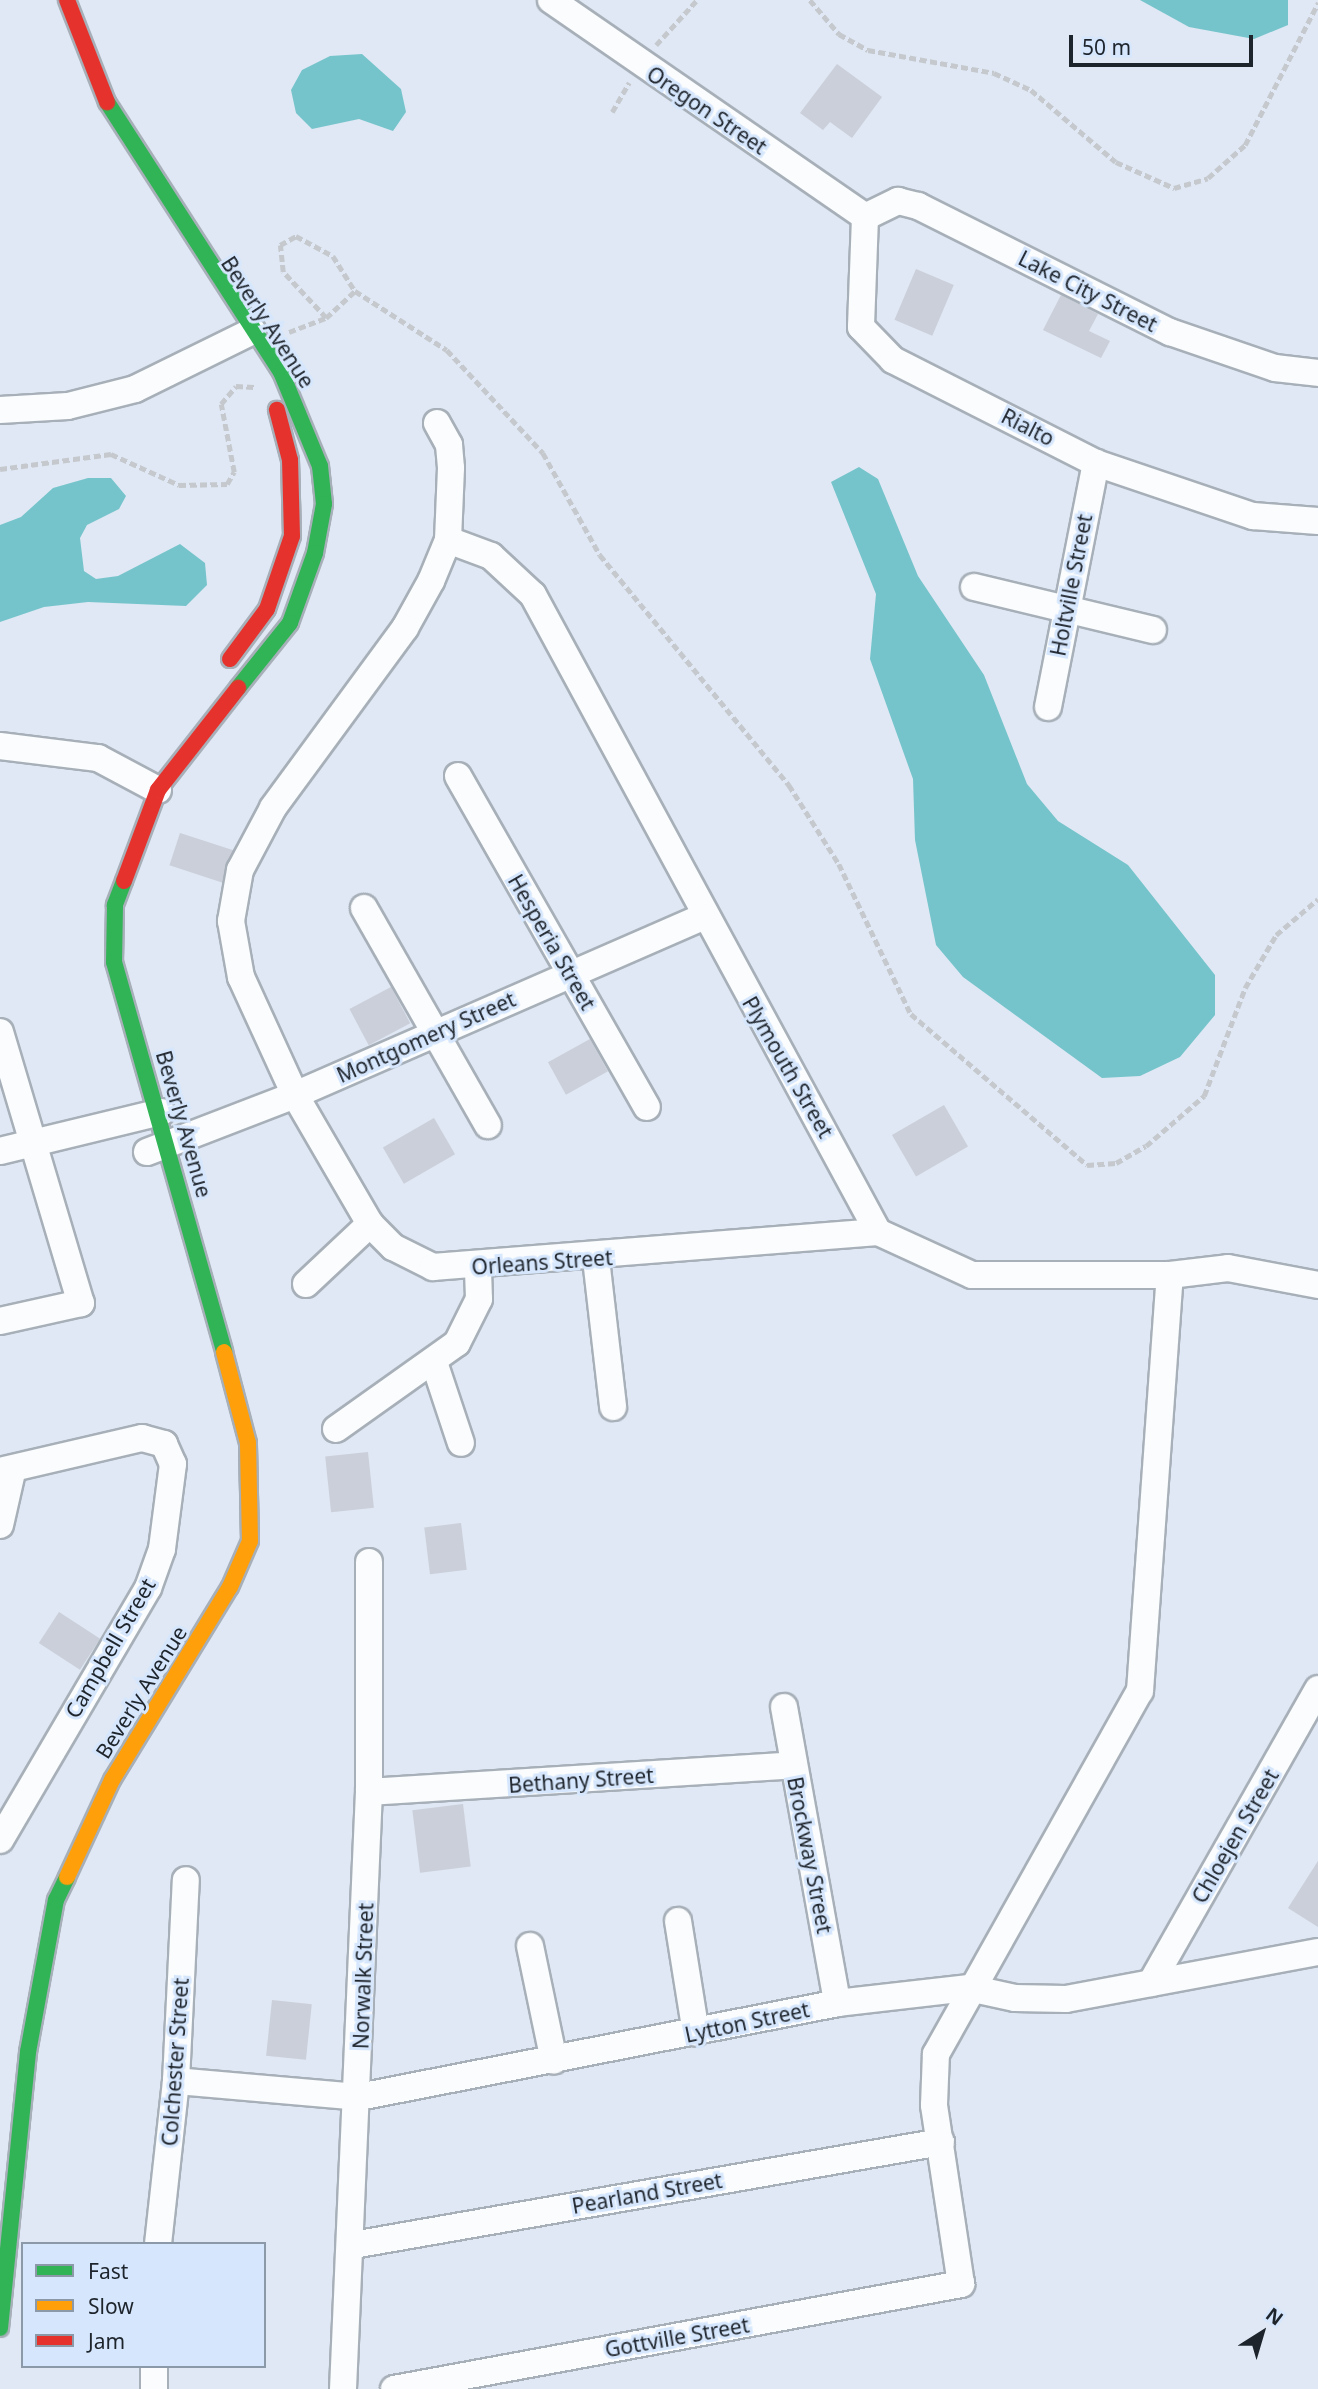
<!DOCTYPE html>
<html>
<head>
<meta charset="utf-8">
<style>
  body { margin:0 }
  #map { position:relative; width:1318px; height:2389px; overflow:hidden; background:#dfe8f4; font-family:"Noto Sans",sans-serif }
  div>[style] { position:absolute }
  .water>* { inset:0; background:#76c4cb }
  .building>* { inset:0; background:#cbcfd9; transform-origin:0 0 }
  .path>* { height:4.5px; margin-top:-2.25px; transform-origin:0; background:repeating-linear-gradient(90deg,#c5c9cd 0 7px,transparent 0 10.5px) }
  .roads { filter:drop-shadow(2px 0 #a7afb8) drop-shadow(-2px 0 #a7afb8) drop-shadow(0 2px #a7afb8) drop-shadow(0 -2px #a7afb8) }
  .street>* { height:26px; margin:-13px; padding:0 13px; transform-origin:13px; border-radius:13px; background:#fafcfd }
  .fast>* { height:16px; margin:-8px; padding:0 8px; transform-origin:8px; border-radius:8px; background:#30b455 }
  .slow>* { height:16px; margin:-8px; padding:0 8px; transform-origin:8px; border-radius:8px; background:#ff9f0a }
  .jam>* { height:16px; margin:-8px; padding:0 8px; transform-origin:8px; border-radius:8px; background:#e5322d }
  span { translate:-50% -50%; white-space:nowrap; text-align:center; line-height:1.15; -webkit-text-stroke:6px #d6e7fd; paint-order:stroke }
  .street-label { font-size:21px; color:#1e242c }
  .legend { position:absolute; left:21px; top:2242px; width:245px; height:126px; box-sizing:border-box; background:#d6e7fd; border:2px solid #8c99a9; margin:0; padding:9px 12px; list-style:none; font-size:21px; color:#1e242c }
  .legend li { display:flex; align-items:center; gap:14px; height:35px }
  .legend b { width:35px; border:2px solid #8c99a9 }
  .north { position:absolute; left:1227px; top:2298px; width:70px; height:70px; -webkit-text-stroke:5px #d6e7fd; paint-order:stroke; rotate:37deg; font-size:19px; font-weight:700; line-height:28px; text-align:center; color:#1e242c }
  .north::after { content:''; display:block; margin:auto; width:24px; height:32px; background:#1e242c; clip-path:polygon(50% 0,100% 100%,50% 72%,0 100%) }
  .scale { position:absolute; left:1069px; top:35px; width:184px; height:32px; box-sizing:border-box; border:4px solid #1e242c; border-top:0; padding-left:9px; font-size:21px; line-height:24px; white-space:nowrap; color:#1e242c; -webkit-text-stroke:5px #d6e7fd; paint-order:stroke }
</style>
</head>
<body>
<div id="map">
  <div class="water">
    <i style="clip-path:polygon(1140px 0,1288px 0,1288px 25px,1254px 39px,1189px 27px)"></i>
    <i style="clip-path:polygon(362px 54px,401px 89px,406px 112px,393px 131px,359px 119px,312px 129px,296px 113px,291px 90px,302px 70px,330px 56px)"></i>
    <i style="clip-path:polygon(859px 467px,878px 479px,918px 576px,984px 675px,1027px 784px,1058px 821px,1128px 865px,1215px 975px,1215px 1015px,1180px 1057px,1140px 1076px,1102px 1078px,963px 977px,936px 945px,915px 840px,913px 779px,870px 659px,876px 594px,831px 482px)"></i>
    <i style="clip-path:polygon(88px 478px,111px 478px,126px 496px,119px 509px,87px 525px,80px 538px,84px 571px,96px 579px,118px 576px,180px 544px,205px 563px,207px 585px,186px 606px,88px 602px,44px 607px,0 622px,0 525px,21px 517px,53px 488px)"></i>
  </div>
  <div class="building">
    <i style="clip-path:polygon(837px 64px,882px 97px,852px 138px,830px 122px,823px 130px,800px 113px)"></i>
    <i style="left:916px;top:269px;width:41px;height:55px;rotate:23deg"></i>
    <i style="clip-path:polygon(1061px 295px,1098px 314px,1089px 331px,1110px 341px,1101px 358px,1043px 330px)"></i>
    <i style="left:180px;top:833px;width:56px;height:34px;rotate:18deg"></i>
    <i style="left:391px;top:987px;width:41px;height:47px;rotate:62deg"></i>
    <i style="left:590px;top:1039px;width:37px;height:48px;rotate:61deg"></i>
    <i style="left:944px;top:1105px;width:48px;height:60px;rotate:60deg"></i>
    <i style="left:434px;top:1118px;width:42px;height:59px;rotate:60deg"></i>
    <i style="left:368px;top:1452px;width:56px;height:43px;rotate:84deg"></i>
    <i style="left:461px;top:1523px;width:47px;height:37px;rotate:83deg"></i>
    <i style="left:59px;top:1612px;width:49px;height:37px;rotate:33deg"></i>
    <i style="left:463px;top:1804px;width:63px;height:51px;rotate:83deg"></i>
    <i style="clip-path:polygon(1318px 1861px,1318px 1927px,1288px 1908px)"></i>
    <i style="left:272px;top:2000px;width:40px;height:56px;rotate:6deg"></i>
  </div>
  <div class="path">
    <i style="left:810px;top:0;width:45px;rotate:49.5deg"></i>
    <i style="left:839px;top:34px;width:33px;rotate:29deg"></i>
    <i style="left:868px;top:50px;width:128px;rotate:10.3deg"></i>
    <i style="left:994px;top:73px;width:41px;rotate:24.7deg"></i>
    <i style="left:1031px;top:90px;width:111px;rotate:40.3deg"></i>
    <i style="left:1116px;top:162px;width:64px;rotate:24.1deg"></i>
    <i style="left:1174px;top:188px;width:35px;rotate:-16deg"></i>
    <i style="left:1208px;top:178px;width:50px;rotate:-41.7deg"></i>
    <i style="left:1245px;top:145px;width:160px;rotate:-62.8deg"></i>
    <i style="left:656px;top:45px;width:61px;rotate:-47.7deg"></i>
    <i style="left:612px;top:112px;width:34px;rotate:-60deg"></i>
    <i style="left:326px;top:318px;width:63px;rotate:-133.1deg"></i>
    <i style="left:283px;top:272px;width:27px;rotate:-96deg"></i>
    <i style="left:280px;top:245px;width:18px;rotate:-29deg"></i>
    <i style="left:296px;top:236px;width:42px;rotate:28.4deg"></i>
    <i style="left:333px;top:256px;width:41px;rotate:57.8deg"></i>
    <i style="left:355px;top:291px;width:109px;rotate:32.7deg"></i>
    <i style="left:447px;top:350px;width:141px;rotate:47deg"></i>
    <i style="left:543px;top:453px;width:117px;rotate:60.8deg"></i>
    <i style="left:600px;top:555px;width:298px;rotate:50.6deg"></i>
    <i style="left:789px;top:785px;width:93px;rotate:57.7deg"></i>
    <i style="left:839px;top:864px;width:166px;rotate:64.4deg"></i>
    <i style="left:911px;top:1014px;width:232px;rotate:40.6deg"></i>
    <i style="left:1087px;top:1165px;width:29px;rotate:-4deg"></i>
    <i style="left:1116px;top:1163px;width:34px;rotate:-30deg"></i>
    <i style="left:1146px;top:1146px;width:77px;rotate:-40.8deg"></i>
    <i style="left:1204px;top:1096px;width:116px;rotate:-69.2deg"></i>
    <i style="left:1245px;top:988px;width:61px;rotate:-59.7deg"></i>
    <i style="left:1276px;top:935px;width:55px;rotate:-40.6deg"></i>
    <i style="left:289px;top:332px;width:40px;rotate:-21deg"></i>
    <i style="left:326px;top:318px;width:40px;rotate:-43deg"></i>
    <i style="left:0;top:469px;width:112px;rotate:-7.7deg"></i>
    <i style="left:111px;top:454px;width:75px;rotate:24.5deg"></i>
    <i style="left:179px;top:485px;width:48px;rotate:-1.2deg"></i>
    <i style="left:227px;top:484px;width:14px;rotate:-60deg"></i>
    <i style="left:234px;top:472px;width:69px;rotate:-100.8deg"></i>
    <i style="left:221px;top:404px;width:23px;rotate:-50deg"></i>
    <i style="left:236px;top:386px;width:18px;rotate:3deg"></i>
  </div>
  <div class="roads">
    <div class="street">
      <i style="left:551px;top:0;width:382px;rotate:34.6deg"></i>
      <i style="left:865px;top:217px;width:110px;rotate:92.1deg"></i>
      <i style="left:861px;top:327px;width:46px;rotate:45.9deg"></i>
      <i style="left:893px;top:360px;width:228px;rotate:26.9deg"></i>
      <i style="left:1096px;top:463px;width:166px;rotate:18.7deg"></i>
      <i style="left:1253px;top:516px;width:65px;rotate:4.4deg"></i>
      <i style="left:865px;top:217px;width:37px;rotate:-26deg"></i>
      <i style="left:898px;top:201px;width:21px;rotate:14deg"></i>
      <i style="left:918px;top:206px;width:282px;rotate:26.6deg"></i>
      <i style="left:1170px;top:332px;width:111px;rotate:18.9deg"></i>
      <i style="left:1275px;top:368px;width:43px;rotate:6.6deg"></i>
      <i style="left:0;top:410px;width:68px;rotate:-3.4deg"></i>
      <i style="left:68px;top:406px;width:69px;rotate:-14.2deg"></i>
      <i style="left:135px;top:389px;width:131px;rotate:-26.2deg"></i>
      <i style="left:437px;top:423px;width:25px;rotate:61deg"></i>
      <i style="left:449px;top:445px;width:23px;rotate:85deg"></i>
      <i style="left:451px;top:468px;width:72px;rotate:92.4deg"></i>
      <i style="left:448px;top:540px;width:44px;rotate:112.5deg"></i>
      <i style="left:431px;top:581px;width:54px;rotate:119deg"></i>
      <i style="left:405px;top:628px;width:223px;rotate:126.3deg"></i>
      <i style="left:273px;top:808px;width:70px;rotate:118deg"></i>
      <i style="left:240px;top:870px;width:52px;rotate:100deg"></i>
      <i style="left:231px;top:921px;width:57px;rotate:79.9deg"></i>
      <i style="left:241px;top:977px;width:130px;rotate:65.4deg"></i>
      <i style="left:295px;top:1095px;width:149px;rotate:59.8deg"></i>
      <i style="left:370px;top:1224px;width:33px;rotate:45deg"></i>
      <i style="left:393px;top:1247px;width:45px;rotate:26.6deg"></i>
      <i style="left:433px;top:1267px;width:446px;rotate:-4.5deg"></i>
      <i style="left:448px;top:540px;width:46px;rotate:20.4deg"></i>
      <i style="left:491px;top:556px;width:57px;rotate:42.9deg"></i>
      <i style="left:533px;top:595px;width:724px;rotate:61.56deg"></i>
      <i style="left:878px;top:1232px;width:103px;rotate:24.6deg"></i>
      <i style="left:972px;top:1275px;width:198px"></i>
      <i style="left:1170px;top:1275px;width:58px;rotate:-6.9deg"></i>
      <i style="left:1228px;top:1268px;width:92px;rotate:10.7deg"></i>
      <i style="left:974px;top:587px;width:184px;rotate:13.5deg"></i>
      <i style="left:1048px;top:707px;width:249px;rotate:-78.9deg"></i>
      <i style="left:0;top:746px;width:99px;rotate:7deg"></i>
      <i style="left:98px;top:758px;width:68px;rotate:28.1deg"></i>
      <i style="left:458px;top:776px;width:381px;rotate:60.3deg"></i>
      <i style="left:364px;top:908px;width:250px;rotate:60.3deg"></i>
      <i style="left:0;top:1032px;width:283px;rotate:73.4deg"></i>
      <i style="left:81px;top:1303px;width:83px;rotate:167.5deg"></i>
      <i style="left:0;top:1151px;width:166px;rotate:-13.6deg"></i>
      <i style="left:147px;top:1152px;width:159px;rotate:-21.1deg"></i>
      <i style="left:295px;top:1095px;width:444px;rotate:-23.6deg"></i>
      <i style="left:596px;top:1259px;width:149px;rotate:83.4deg"></i>
      <i style="left:306px;top:1284px;width:88px;rotate:-43.2deg"></i>
      <i style="left:435px;top:1365px;width:82px;rotate:71.6deg"></i>
      <i style="left:336px;top:1429px;width:148px;rotate:-35.4deg"></i>
      <i style="left:457px;top:1343px;width:49px;rotate:-63.4deg"></i>
      <i style="left:479px;top:1299px;width:32px;rotate:-92deg"></i>
      <i style="left:0;top:1471px;width:146px;rotate:-13.1deg"></i>
      <i style="left:142px;top:1438px;width:23px;rotate:15deg"></i>
      <i style="left:164px;top:1444px;width:22px;rotate:66deg"></i>
      <i style="left:173px;top:1464px;width:86px;rotate:97.4deg"></i>
      <i style="left:162px;top:1549px;width:41px;rotate:109.7deg"></i>
      <i style="left:148px;top:1588px;width:292px;rotate:120.4deg"></i>
      <i style="left:0;top:1525px;width:58px;rotate:-77.2deg"></i>
      <i style="left:784px;top:1707px;width:301px;rotate:79.8deg"></i>
      <i style="left:369px;top:1792px;width:425px;rotate:-3.6deg"></i>
      <i style="left:678px;top:1921px;width:113px;rotate:80.9deg"></i>
      <i style="left:530px;top:1946px;width:117px;rotate:78.2deg"></i>
      <i style="left:1151px;top:1983px;width:338px;rotate:-60.4deg"></i>
      <i style="left:176px;top:2081px;width:184px;rotate:5deg"></i>
      <i style="left:359px;top:2097px;width:487px;rotate:-11.1deg"></i>
      <i style="left:837px;top:2003px;width:133px;rotate:-6.5deg"></i>
      <i style="left:969px;top:1988px;width:47px;rotate:12.3deg"></i>
      <i style="left:1015px;top:1998px;width:51px;rotate:1.1deg"></i>
      <i style="left:1066px;top:1999px;width:256px;rotate:-10.6deg"></i>
      <i style="left:158px;top:2244px;width:164px;rotate:-83.7deg"></i>
      <i style="left:176px;top:2081px;width:201px;rotate:-87.2deg"></i>
      <i style="left:353px;top:2245px;width:597px;rotate:-9.94deg"></i>
      <i style="left:154px;top:2389px;width:23px;rotate:-90deg"></i>
      <i style="left:343px;top:2389px;width:598px;rotate:-87.51deg"></i>
      <i style="left:369px;top:1792px;width:230px;rotate:-90deg"></i>
      <i style="left:394px;top:2389px;width:577px;rotate:-10.49deg"></i>
      <i style="left:961px;top:2284px;width:181px;rotate:-98.6deg"></i>
      <i style="left:934px;top:2105px;width:51px;rotate:-87.8deg"></i>
      <i style="left:936px;top:2054px;width:416px;rotate:-60.7deg"></i>
      <i style="left:1140px;top:1691px;width:417px;rotate:-85.9deg"></i>
    </div>
    <div class="fast">
      <i style="left:107px;top:102px;width:321px;rotate:57.2deg"></i>
      <i style="left:281px;top:372px;width:102px;rotate:67.5deg"></i>
      <i style="left:320px;top:466px;width:38px;rotate:84deg"></i>
      <i style="left:324px;top:504px;width:50px;rotate:100.4deg"></i>
      <i style="left:315px;top:553px;width:74px;rotate:109.7deg"></i>
      <i style="left:290px;top:623px;width:83px;rotate:128.7deg"></i>
      <i style="left:124px;top:881px;width:26px;rotate:111deg"></i>
      <i style="left:115px;top:905px;width:57px;rotate:91deg"></i>
      <i style="left:114px;top:962px;width:405px;rotate:74.2deg"></i>
      <i style="left:0;top:2328px;width:277px;rotate:-84.2deg"></i>
      <i style="left:28px;top:2052px;width:155px;rotate:-79.6deg"></i>
      <i style="left:56px;top:1900px;width:25px;rotate:-64deg"></i>
    </div>
    <div class="slow">
      <i style="left:67px;top:1877px;width:107px;rotate:-65.1deg"></i>
      <i style="left:112px;top:1780px;width:226px;rotate:-58.6deg"></i>
      <i style="left:230px;top:1587px;width:50px;rotate:-66.5deg"></i>
      <i style="left:250px;top:1541px;width:98px;rotate:-91.2deg"></i>
      <i style="left:248px;top:1443px;width:94px;rotate:-104.8deg"></i>
    </div>
    <div class="jam">
      <i style="left:67px;top:0;width:110px;rotate:68.6deg"></i>
      <i style="left:230px;top:659px;width:62px;rotate:-53.5deg"></i>
      <i style="left:267px;top:609px;width:77px;rotate:-71.1deg"></i>
      <i style="left:292px;top:536px;width:76px;rotate:-91.5deg"></i>
      <i style="left:290px;top:460px;width:52px;rotate:-104.6deg"></i>
      <i style="left:124px;top:881px;width:97px;rotate:-69.5deg"></i>
      <i style="left:158px;top:790px;width:130px;rotate:-51.9deg"></i>
    </div>
  </div>
  <div class="street-label">
    <span style="left:707px;top:110px;rotate:34deg">Oregon Street</span>
    <span style="left:1088px;top:291px;rotate:27deg">Lake City Street</span>
    <span style="left:268px;top:322px;rotate:57deg">Beverly Avenue</span>
    <span style="left:1028px;top:427px;rotate:27deg">Rialto</span>
    <span style="left:1071px;top:585px;rotate:-79deg">Holtville Street</span>
    <span style="left:552px;top:942px;rotate:60deg">Hesperia Street</span>
    <span style="left:426px;top:1037px;rotate:-24deg">Montgomery Street</span>
    <span style="left:788px;top:1067px;rotate:60deg">Plymouth Street</span>
    <span style="left:184px;top:1124px;rotate:74deg">Beverly Avenue</span>
    <span style="left:542px;top:1262px;rotate:-4deg">Orleans Street</span>
    <span style="left:110px;top:1648px;rotate:-60deg">Campbell Street</span>
    <span style="left:141px;top:1692px;rotate:-58deg">Beverly Avenue</span>
    <span style="left:581px;top:1780px;rotate:-4deg">Bethany Street</span>
    <span style="left:1235px;top:1836px;rotate:-60deg">Chloejen Street</span>
    <span style="left:810px;top:1855px;rotate:79deg">Brockway Street</span>
    <span style="left:363px;top:1976px;rotate:-88deg">Norwalk Street</span>
    <span style="left:747px;top:2022px;rotate:-12deg">Lytton Street</span>
    <span style="left:175px;top:2062px;rotate:-86deg">Colchester Street</span>
    <span style="left:647px;top:2193px;rotate:-10deg">Pearland Street</span>
    <span style="left:677px;top:2337px;rotate:-10deg">Gottville Street</span>
  </div>
  <ul class="legend">
  <li><b style="height:9px;background:#30b455"></b>Fast</li>
  <li><b style="height:9px;background:#ff9f0a"></b>Slow</li>
  <li><b style="height:9px;background:#e5322d"></b>Jam</li>
  </ul>
  <div class="north">N</div>
  <div class="scale">50 m</div>
</div>
</body>
</html>
